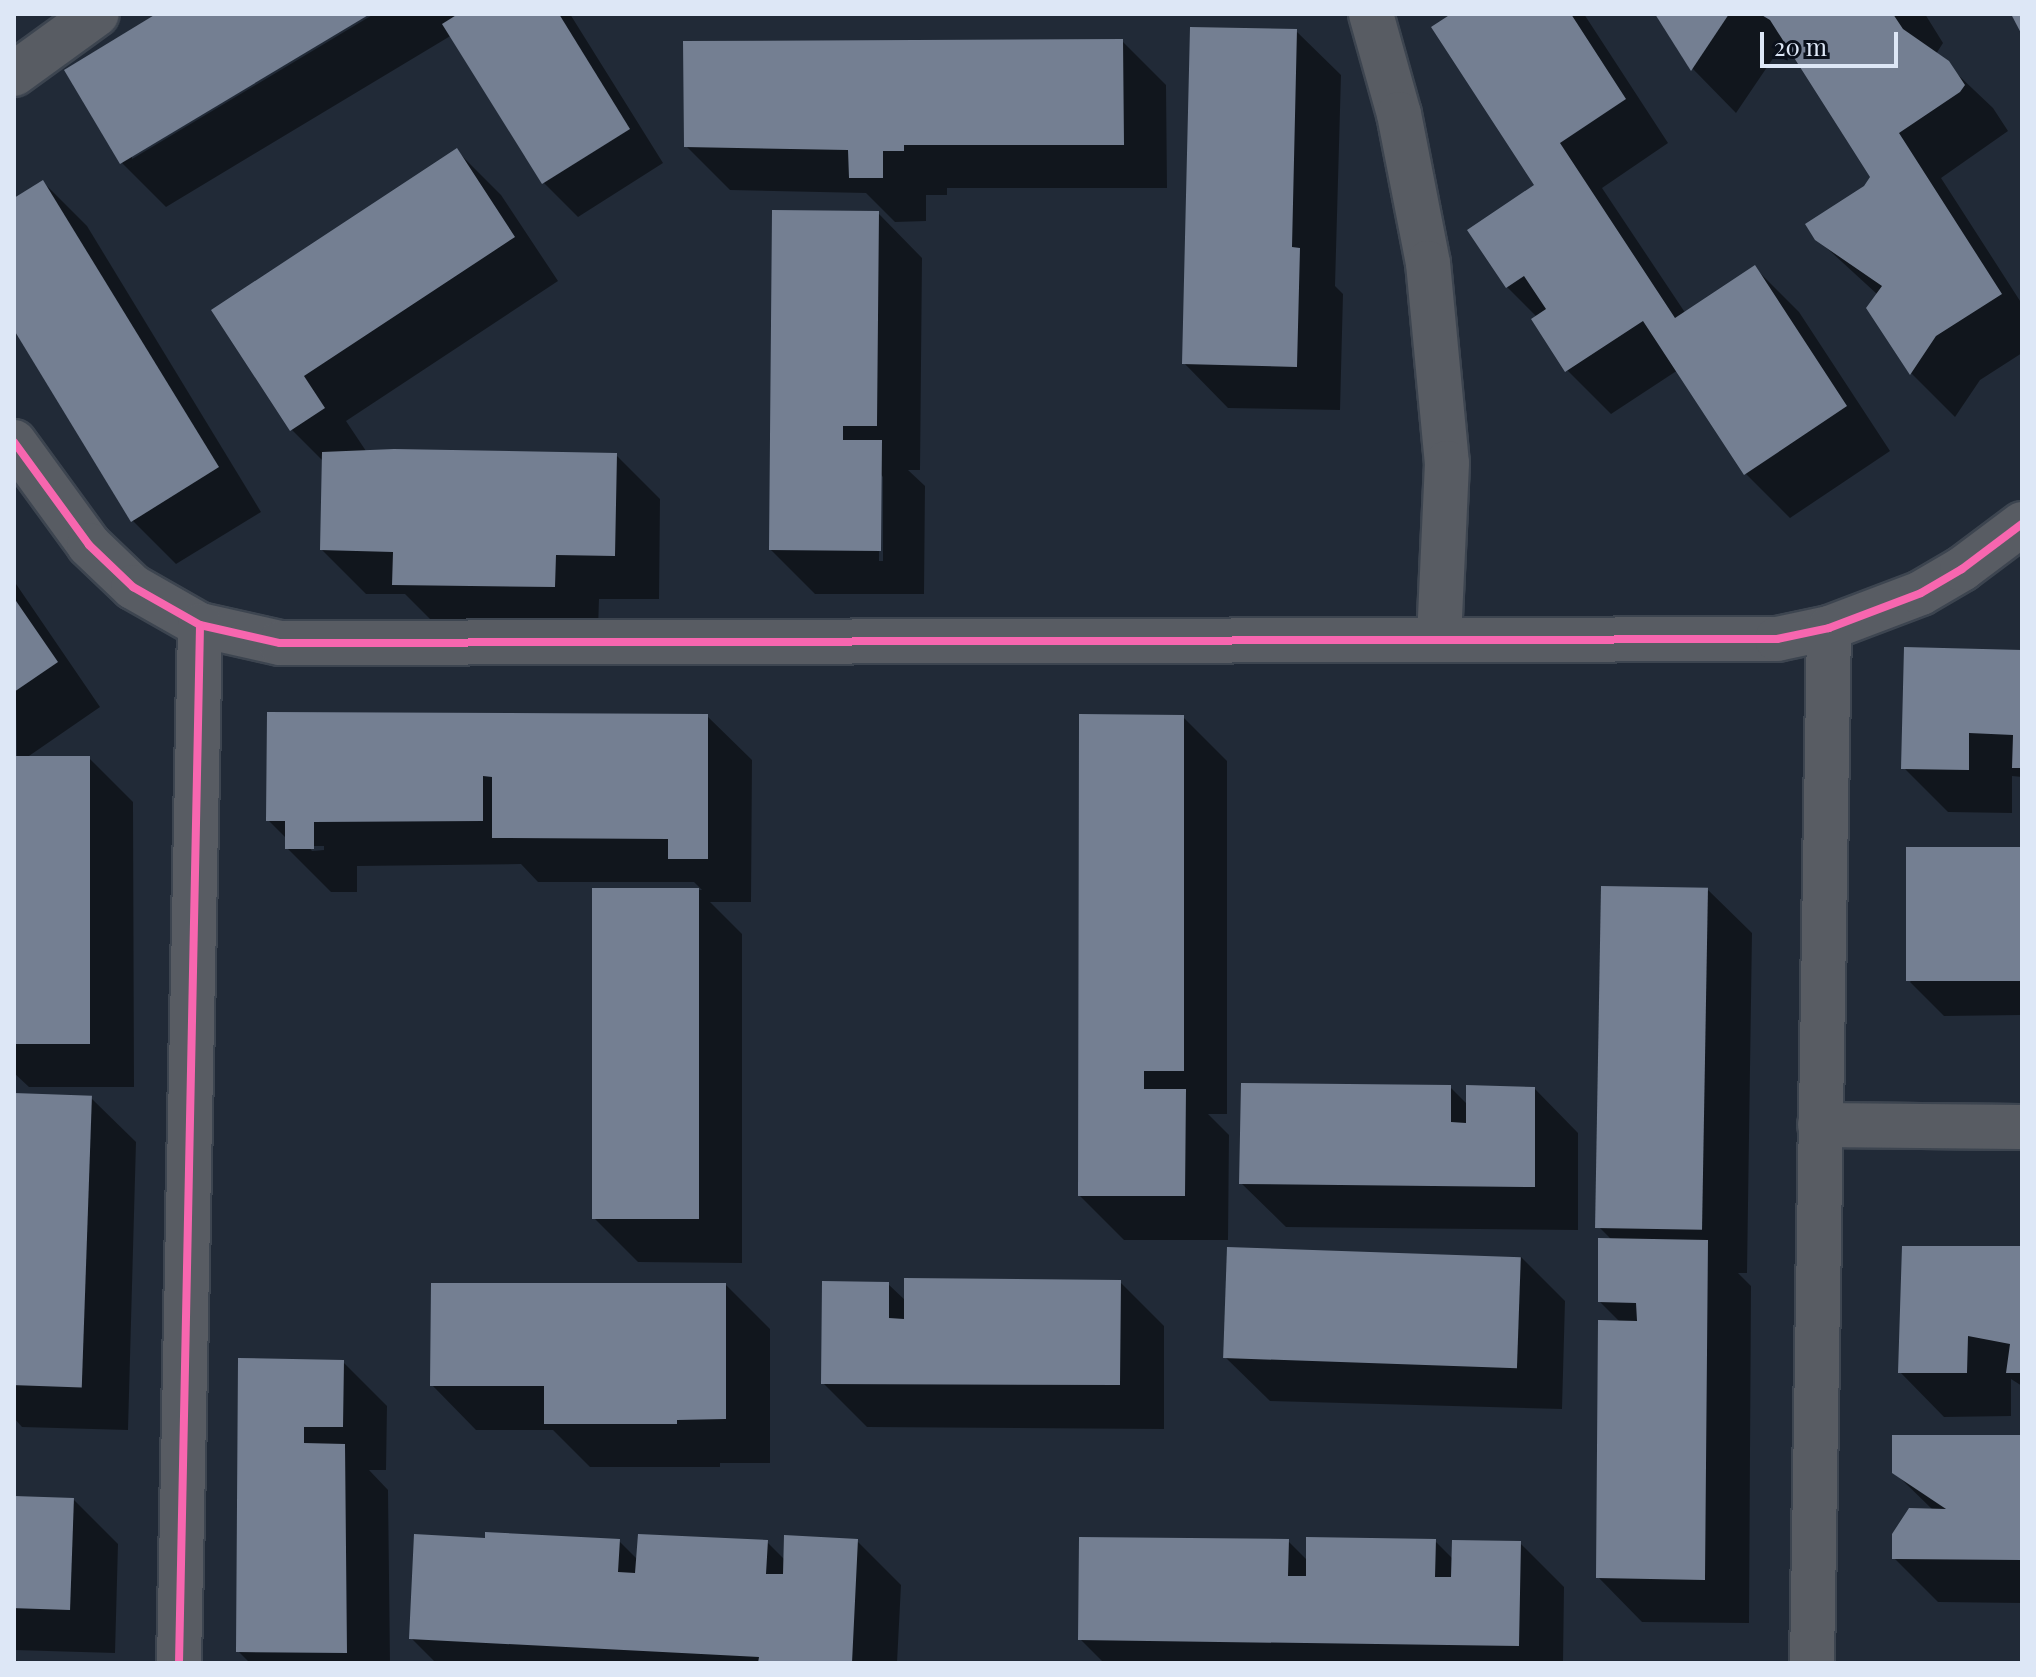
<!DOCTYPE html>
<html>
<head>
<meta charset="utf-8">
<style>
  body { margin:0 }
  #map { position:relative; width:2036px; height:1677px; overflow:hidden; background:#212a37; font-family:"Playfair Display",serif }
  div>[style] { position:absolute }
  .shadow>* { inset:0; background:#0007 }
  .building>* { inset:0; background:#747f92; transform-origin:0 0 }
  .roads { filter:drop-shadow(2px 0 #3d4550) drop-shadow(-2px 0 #3d4550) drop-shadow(0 2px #3d4550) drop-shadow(0 -2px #3d4550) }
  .minor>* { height:44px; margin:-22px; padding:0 22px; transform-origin:22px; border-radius:22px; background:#585c63 }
  .cycleway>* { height:8px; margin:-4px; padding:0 4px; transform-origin:4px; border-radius:4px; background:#f766af }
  span { translate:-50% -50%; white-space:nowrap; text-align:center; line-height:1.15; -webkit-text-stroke:8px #0a101b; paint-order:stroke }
  .frame { position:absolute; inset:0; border:16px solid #dde7f6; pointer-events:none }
  .scale { position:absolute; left:1760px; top:32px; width:138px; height:36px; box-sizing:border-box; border:4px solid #dde7f6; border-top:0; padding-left:10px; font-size:24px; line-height:28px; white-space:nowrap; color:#dde7f6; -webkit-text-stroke:6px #0a101b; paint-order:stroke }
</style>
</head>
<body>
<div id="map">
  <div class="shadow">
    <i style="clip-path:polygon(160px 14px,366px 14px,132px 155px,132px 159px,374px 14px,570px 14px,663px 163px,578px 217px,544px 183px,452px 35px,166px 207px,122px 163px)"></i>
    <i style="clip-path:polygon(1455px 14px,1584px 14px,1668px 143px,1602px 188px,1686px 314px,1755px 268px,1799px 312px,1890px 451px,1790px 518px,1746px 474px,1678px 370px,1611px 414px,1567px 370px,1538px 318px,1507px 287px,1537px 186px)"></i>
    <i style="clip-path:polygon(1657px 14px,1925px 14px,1943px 43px,1936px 54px,1993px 108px,2008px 131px,1941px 178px,2022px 304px,2022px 353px,1980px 380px,1955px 417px,1911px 373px,1869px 308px,1878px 295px,1817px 239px,1873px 177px,1788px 45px,1784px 42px,1736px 113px,1693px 69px)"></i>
    <i style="clip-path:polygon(1296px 31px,1341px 75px,1335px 286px,1343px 294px,1340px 410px,1228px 408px,1184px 363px)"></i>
    <i style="clip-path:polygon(1122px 41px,1166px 85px,1167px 188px,947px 188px,947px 195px,926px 195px,926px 221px,895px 222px,866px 193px,730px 190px,686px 146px)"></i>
    <i style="clip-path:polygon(457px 151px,501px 195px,558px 281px,346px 421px,368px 454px,616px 455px,660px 499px,659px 599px,599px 599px,598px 630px,439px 628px,405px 594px,366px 594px,322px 550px,323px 461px,292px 430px,214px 311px)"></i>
    <i style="clip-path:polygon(43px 182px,87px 226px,261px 512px,176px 564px,132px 520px,14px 327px,14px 200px)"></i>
    <i style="clip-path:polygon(evenodd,878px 213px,922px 258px,920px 470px,908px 470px,925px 486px,924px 594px,815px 594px,771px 550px,878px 213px,880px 473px,883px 477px,883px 561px,879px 561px,880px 473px)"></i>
    <i style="clip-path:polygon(14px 581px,100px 707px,26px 758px,89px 758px,133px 802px,134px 1087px,29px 1087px,14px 1073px,14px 758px,17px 758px)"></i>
    <i style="clip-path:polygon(2022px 652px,2022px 777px,2012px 776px,2012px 813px,1948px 812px,1904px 768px)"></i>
    <i style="clip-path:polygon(evenodd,707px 716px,752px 760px,751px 902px,710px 902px,742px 934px,742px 1263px,638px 1262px,594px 1218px,594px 890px,702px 890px,694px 882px,538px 882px,521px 864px,357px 866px,357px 892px,331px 892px,287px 848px,287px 839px,268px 820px,707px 716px,308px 846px,324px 846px,324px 850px,312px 851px,308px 846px)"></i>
    <i style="clip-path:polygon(1183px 717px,1227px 761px,1227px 1114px,1208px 1114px,1229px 1135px,1228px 1240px,1124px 1240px,1080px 1196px)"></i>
    <i style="clip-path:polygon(2022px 850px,2022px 1015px,1944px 1016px,1910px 982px)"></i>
    <i style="clip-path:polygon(1707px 889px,1752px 933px,1747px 1273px,1738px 1273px,1751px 1286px,1749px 1623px,1642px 1622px,1598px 1577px,1621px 1323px,1600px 1302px,1612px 1240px,1599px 1227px)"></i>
    <i style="clip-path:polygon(1450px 1087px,1468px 1105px,1534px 1088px,1578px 1133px,1578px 1230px,1286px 1227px,1241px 1183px)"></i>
    <i style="clip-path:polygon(14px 1095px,91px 1098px,136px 1142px,128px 1430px,22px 1427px,14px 1418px)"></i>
    <i style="clip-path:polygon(2022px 1248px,2022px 1386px,2011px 1379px,2011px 1416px,1944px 1417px,1900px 1372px)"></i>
    <i style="clip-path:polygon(1521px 1257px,1565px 1301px,1562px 1409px,1270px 1401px,1225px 1357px)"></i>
    <i style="clip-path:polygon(1120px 1282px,1164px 1326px,1164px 1429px,867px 1427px,823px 1383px,888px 1284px,906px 1301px)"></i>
    <i style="clip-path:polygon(726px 1285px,770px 1329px,770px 1463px,720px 1463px,720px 1467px,590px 1467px,553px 1430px,476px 1430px,432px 1385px)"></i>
    <i style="clip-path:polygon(240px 1361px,343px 1362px,387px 1406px,386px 1470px,369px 1470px,388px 1490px,390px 1663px,250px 1663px,238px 1651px)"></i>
    <i style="clip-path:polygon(2022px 1437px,2022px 1603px,1938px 1602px,1894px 1558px,1933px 1510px,1894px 1472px)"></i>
    <i style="clip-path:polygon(14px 1498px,74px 1500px,118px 1544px,115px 1653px,14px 1650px)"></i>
    <i style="clip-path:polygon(487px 1540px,619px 1541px,638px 1560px,767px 1542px,785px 1560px,857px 1541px,901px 1585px,897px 1663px,436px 1663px,411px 1638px)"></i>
    <i style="clip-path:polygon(1288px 1541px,1308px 1561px,1435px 1541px,1453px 1559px,1520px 1543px,1564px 1587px,1563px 1663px,1104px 1663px,1080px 1639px)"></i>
  </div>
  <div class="building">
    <i style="clip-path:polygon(156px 14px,370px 14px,120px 164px,64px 70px)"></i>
    <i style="clip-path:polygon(458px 14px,559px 14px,630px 129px,542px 184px,442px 24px)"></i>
    <i style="clip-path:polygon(1451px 14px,1571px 14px,1626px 99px,1560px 143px,1675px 318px,1755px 265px,1847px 406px,1744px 475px,1643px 321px,1565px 372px,1531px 319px,1546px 309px,1524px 276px,1506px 288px,1467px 230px,1534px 185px,1431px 27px)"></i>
    <i style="clip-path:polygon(1655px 14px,1729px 14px,1691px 71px)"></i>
    <i style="clip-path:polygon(1760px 14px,1893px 14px,1903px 29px,1949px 61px,1965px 85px,1960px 92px,1899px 133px,2002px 294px,1936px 336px,1910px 375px,1866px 308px,1882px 286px,1815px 240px,1805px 224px,1864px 186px,1870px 177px,1770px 20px)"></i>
    <i style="clip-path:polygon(2011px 14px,2022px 14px,2022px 35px)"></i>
    <i style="clip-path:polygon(1190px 27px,1297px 29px,1292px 247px,1300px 248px,1297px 367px,1182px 364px)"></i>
    <i style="clip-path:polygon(1123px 39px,1124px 145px,904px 145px,904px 151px,883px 151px,883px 178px,849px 178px,848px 150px,684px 147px,683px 41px)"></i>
    <i style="clip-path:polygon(457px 148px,515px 237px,304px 376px,325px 408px,290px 431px,211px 310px)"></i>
    <i style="clip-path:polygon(43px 180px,219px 467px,131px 522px,14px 330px,14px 198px)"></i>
    <i style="clip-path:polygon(772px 210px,879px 211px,877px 426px,843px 426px,843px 440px,882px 440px,881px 551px,769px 550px)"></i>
    <i style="clip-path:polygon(394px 449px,617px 453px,615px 556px,556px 555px,555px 587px,392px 585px,393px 552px,320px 550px,322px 452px)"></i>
    <i style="clip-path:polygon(14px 598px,58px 662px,14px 692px)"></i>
    <i style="clip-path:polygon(1904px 647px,2022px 650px,2022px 768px,2012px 768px,2013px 735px,1969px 733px,1969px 770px,1901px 769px)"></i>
    <i style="clip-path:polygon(267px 712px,708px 714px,708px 859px,668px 859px,668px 839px,492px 838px,492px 777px,483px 776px,483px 821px,314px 822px,314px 849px,285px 849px,285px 821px,266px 821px)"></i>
    <i style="clip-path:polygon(1079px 714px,1184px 715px,1184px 1071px,1144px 1071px,1144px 1089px,1186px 1089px,1185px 1196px,1078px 1196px)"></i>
    <i style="left:14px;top:756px;width:76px;height:288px"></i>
    <i style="left:2022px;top:847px;width:134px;height:116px;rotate:90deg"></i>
    <i style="left:1601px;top:886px;width:107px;height:342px;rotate:1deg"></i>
    <i style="left:592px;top:888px;width:107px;height:331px"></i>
    <i style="clip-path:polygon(1241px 1083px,1451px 1085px,1451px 1122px,1466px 1123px,1466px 1085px,1535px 1087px,1535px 1187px,1239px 1184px)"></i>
    <i style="left:14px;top:1093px;width:78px;height:292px;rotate:2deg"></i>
    <i style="clip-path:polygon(1598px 1238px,1708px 1240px,1705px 1580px,1596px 1578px,1598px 1320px,1637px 1321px,1636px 1303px,1598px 1302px)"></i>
    <i style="clip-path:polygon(1902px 1246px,2022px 1246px,2022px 1373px,2006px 1373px,2010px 1344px,1968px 1336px,1967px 1373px,1898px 1373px)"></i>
    <i style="left:1227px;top:1247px;width:294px;height:111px;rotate:2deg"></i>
    <i style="clip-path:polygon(904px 1278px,1121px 1280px,1120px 1385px,821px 1384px,822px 1281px,889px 1282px,889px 1318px,904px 1319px)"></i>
    <i style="clip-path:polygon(431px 1283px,726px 1283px,726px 1419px,677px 1420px,677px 1424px,544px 1424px,544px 1386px,430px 1386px)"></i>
    <i style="clip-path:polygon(238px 1358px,344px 1360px,343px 1427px,304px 1427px,304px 1443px,345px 1444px,347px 1653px,236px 1652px)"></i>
    <i style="clip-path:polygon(1892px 1435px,2022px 1435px,2022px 1560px,1892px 1559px,1892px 1534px,1909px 1508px,1946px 1509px,1892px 1473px)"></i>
    <i style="left:14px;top:1496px;width:60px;height:112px;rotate:2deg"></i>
    <i style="clip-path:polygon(485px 1532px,620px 1539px,618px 1572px,635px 1573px,638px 1534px,768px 1540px,766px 1574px,783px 1574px,784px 1535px,858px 1539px,852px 1663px,758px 1663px,759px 1657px,409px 1639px,414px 1534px,485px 1538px)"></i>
    <i style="clip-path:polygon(1079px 1537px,1289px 1539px,1288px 1576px,1306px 1576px,1306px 1537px,1436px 1539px,1435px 1577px,1451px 1577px,1452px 1540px,1521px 1541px,1519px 1646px,1078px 1640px)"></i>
  </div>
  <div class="roads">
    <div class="minor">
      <i style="left:1371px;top:14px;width:104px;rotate:74.4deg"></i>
      <i style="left:1399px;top:114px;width:152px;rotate:79deg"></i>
      <i style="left:1428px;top:263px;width:201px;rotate:84.6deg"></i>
      <i style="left:1447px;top:463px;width:177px;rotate:92.6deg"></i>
      <i style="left:14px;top:74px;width:102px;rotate:-35.9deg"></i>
      <i style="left:14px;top:442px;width:127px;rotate:53.9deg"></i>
      <i style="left:89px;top:545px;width:61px;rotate:43.7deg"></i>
      <i style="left:133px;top:587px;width:77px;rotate:29.6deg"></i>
      <i style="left:200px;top:625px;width:82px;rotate:12.7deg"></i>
      <i style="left:280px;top:643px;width:1497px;rotate:-0.15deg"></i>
      <i style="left:1777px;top:639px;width:53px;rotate:-11.9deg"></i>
      <i style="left:1829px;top:628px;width:98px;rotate:-20.8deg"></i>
      <i style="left:1921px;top:593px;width:48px;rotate:-30.3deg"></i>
      <i style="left:1962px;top:569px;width:75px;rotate:-36.9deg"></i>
      <i style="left:1820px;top:1125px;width:202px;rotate:0.6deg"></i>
      <i style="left:179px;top:1663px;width:1038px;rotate:-88.84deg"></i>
      <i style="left:1812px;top:1663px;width:1035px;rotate:-89.06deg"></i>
    </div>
  </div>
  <div class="cycleway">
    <i style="left:14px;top:442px;width:127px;rotate:53.9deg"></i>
    <i style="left:89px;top:545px;width:61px;rotate:43.7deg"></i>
    <i style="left:133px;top:587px;width:77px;rotate:29.6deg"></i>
    <i style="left:200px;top:625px;width:82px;rotate:12.7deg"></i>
    <i style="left:280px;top:643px;width:1497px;rotate:-0.15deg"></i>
    <i style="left:1777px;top:639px;width:53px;rotate:-11.9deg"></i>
    <i style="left:1829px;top:628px;width:98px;rotate:-20.8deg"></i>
    <i style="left:1921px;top:593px;width:48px;rotate:-30.3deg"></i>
    <i style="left:1962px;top:569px;width:75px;rotate:-36.9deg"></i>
    <i style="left:179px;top:1663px;width:1038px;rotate:-88.84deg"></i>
  </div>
  <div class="frame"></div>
  <div class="scale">20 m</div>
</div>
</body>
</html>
